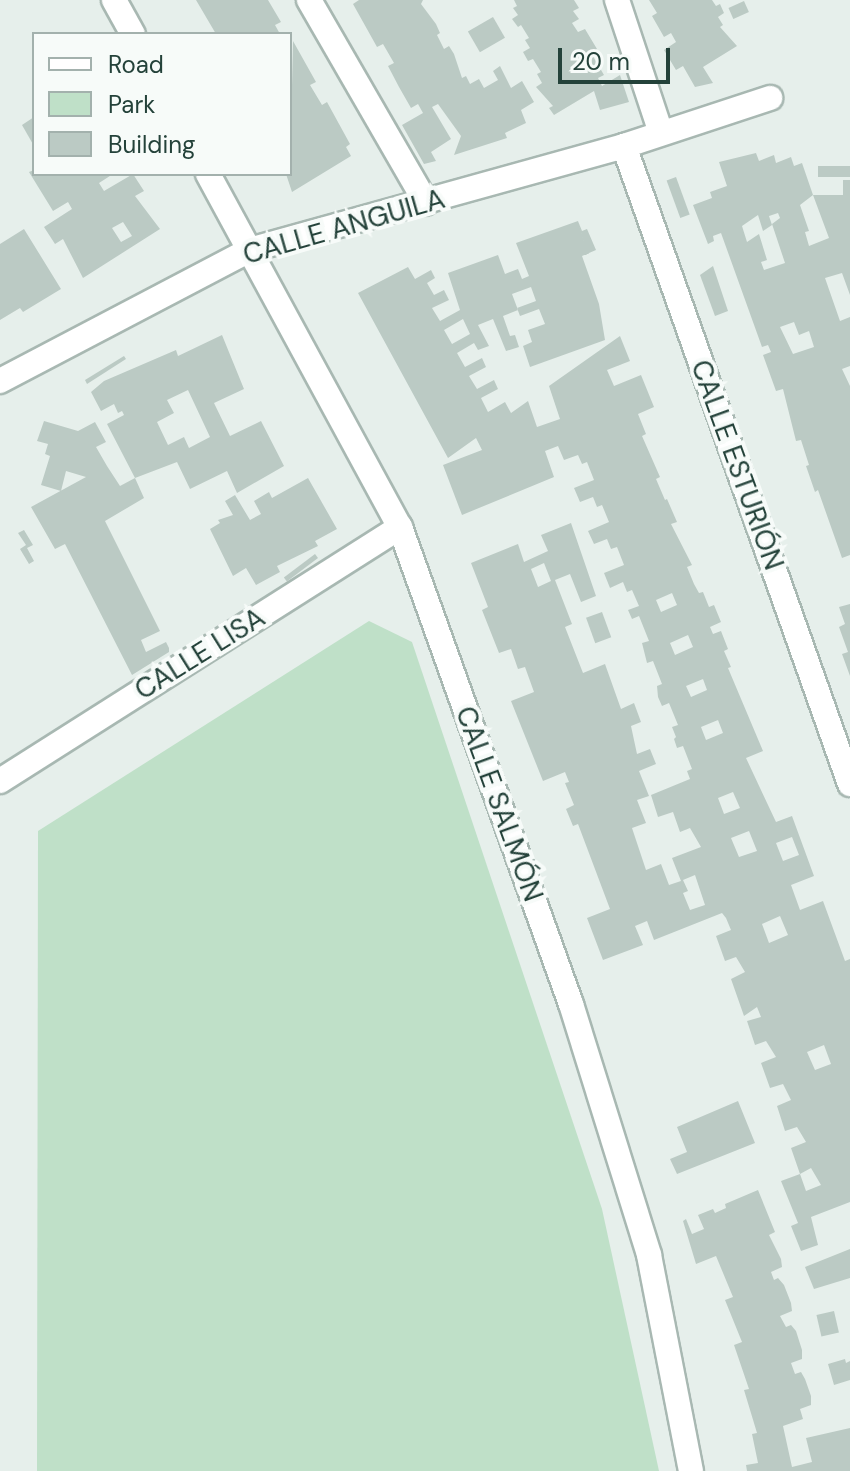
<!DOCTYPE html>
<html>
<head>
<meta charset="utf-8">
<style>
  body { margin:0 }
  #map { position:relative; width:850px; height:1471px; overflow:hidden; background:#e6efeb; font-family:"DM Sans",sans-serif }
  div>[style] { position:absolute }
  .green>* { inset:0; background:#bfe0c8 }
  .building>* { inset:0; background:#bbcac4; transform-origin:0 0 }
  .roads { filter:drop-shadow(2px 0 #a8b8b2) drop-shadow(-2px 0 #a8b8b2) drop-shadow(0 2px #a8b8b2) drop-shadow(0 -2px #a8b8b2) }
  .street>* { height:24px; margin:-12px; padding:0 12px; transform-origin:12px; border-radius:12px; background:#fff }
  span { translate:-50% -50%; white-space:nowrap; text-align:center; line-height:1.15; -webkit-text-stroke:8px #f7fbf9; paint-order:stroke }
  .street-label { font-size:28px; color:#24423a }
  .legend { position:absolute; left:32px; top:32px; width:260px; height:144px; box-sizing:border-box; background:#f7fbf9; border:2px solid #a3b1ad; margin:0; padding:10px 14px; list-style:none; font-size:24px; color:#24423a }
  .legend li { display:flex; align-items:center; gap:16px; height:40px }
  .legend b { width:40px; border:2px solid #a3b1ad }
  .scale { position:absolute; left:558px; top:48px; width:112px; height:36px; box-sizing:border-box; border:4px solid #24423a; border-top:0; padding-left:10px; font-size:24px; line-height:28px; white-space:nowrap; color:#24423a; -webkit-text-stroke:6px #f7fbf9; paint-order:stroke }
</style>
</head>
<body>
<div id="map">
  <div class="green">
    <i style="clip-path:polygon(369px 621px,412px 642px,602px 1209px,659px 1471px,37px 1471px,38px 831px)"></i>
  </div>
  <div class="building">
    <i style="clip-path:polygon(196px 0,268px 0,281px 22px,275px 25px,280px 34px,216px 34px)"></i>
    <i style="clip-path:polygon(359px 0,423px 0,421px 4px,436px 24px,440px 33px,437px 35px,444px 49px,449px 46px,454px 54px,462px 78px,466px 76px,470px 84px,479px 79px,484px 88px,498px 80px,493px 71px,500px 66px,511px 88px,522px 81px,534px 102px,521px 110px,526px 123px,505px 133px,507px 138px,454px 155px,461px 136px,438px 104px,432px 107px,451px 139px,431px 152px,436px 161px,424px 164px,402px 125px,423px 113px,418px 104px,411px 108px,399px 87px,388px 66px,394px 63px,383px 44px,377px 47px,353px 4px)"></i>
    <i style="clip-path:polygon(514px 0,574px 0,579px 8px,573px 11px,579px 19px,572px 23px,578px 32px,585px 29px,597px 49px,591px 53px,604px 75px,598px 78px,602px 86px,620px 75px,629px 102px,600px 110px,594px 91px,554px 115px,549px 108px,553px 106px,536px 87px,542px 83px,537px 74px,541px 72px,533px 59px,528px 61px,523px 52px,530px 48px,525px 40px,529px 38px,521px 25px,518px 27px,512px 19px,518px 15px,513px 8px,517px 6px)"></i>
    <i style="clip-path:polygon(649px 0,712px 0,716px 6px,720px 4px,724px 13px,718px 17px,723px 25px,720px 27px,737px 46px,703px 67px,713px 83px,695px 87px,683px 66px,676px 70px,664px 50px,676px 42px,671px 33px,664px 37px,652px 16px,657px 13px)"></i>
    <i style="left:744px;top:1px;width:12px;height:17px;rotate:66deg"></i>
    <i style="left:493px;top:17px;width:24px;height:29px;rotate:60deg"></i>
    <i style="clip-path:polygon(293px 41px,316px 82px,310px 85px,322px 105px,327px 102px,350px 144px,346px 147px,351px 156px,292px 192px,286px 174px,290px 174px)"></i>
    <i style="clip-path:polygon(34px 117px,34px 146px,22px 125px)"></i>
    <i style="clip-path:polygon(evenodd,756px 153px,759px 161px,774px 155px,776px 163px,791px 157px,794px 166px,802px 163px,813px 195px,800px 205px,809px 231px,805px 232px,809px 246px,829px 238px,813px 195px,843px 195px,843px 180px,850px 180px,850px 295px,842px 273px,825px 278px,840px 321px,850px 317px,850px 366px,842px 369px,850px 386px,850px 555px,842px 558px,818px 490px,815px 492px,806px 466px,809px 465px,801px 440px,796px 441px,783px 389px,776px 391px,763px 355px,771px 352px,768px 345px,762px 347px,721px 233px,713px 236px,714px 241px,708px 244px,693px 205px,712px 198px,710px 192px,727px 186px,719px 162px,756px 153px,778px 213px,780px 218px,772px 224px,785px 263px,764px 270px,761px 262px,767px 260px,759px 234px,747px 242px,742px 226px,758px 215px,763px 231px,772px 225px,769px 216px,778px 213px,756px 153px,794px 322px,799px 335px,809px 331px,814px 347px,793px 354px,780px 327px,794px 322px)"></i>
    <i style="left:850px;top:166px;width:11px;height:32px;rotate:90deg"></i>
    <i style="clip-path:polygon(evenodd,34px 170px,34px 174px,113px 174px,99px 183px,104px 191px,133px 174px,144px 191px,135px 196px,160px 229px,83px 278px,63px 239px,55px 244px,44px 227px,72px 209px,68px 202px,53px 211px,29px 172px,34px 170px,123px 222px,132px 236px,121px 242px,112px 228px,123px 222px)"></i>
    <i style="left:676px;top:177px;width:40px;height:10px;rotate:70deg"></i>
    <i style="clip-path:polygon(evenodd,578px 221px,582px 231px,587px 229px,596px 250px,582px 256px,599px 304px,605px 340px,530px 367px,523px 346px,532px 342px,528px 330px,545px 324px,539px 309px,520px 316px,517px 308px,536px 301px,531px 287px,512px 294px,518px 310px,503px 316px,510px 336px,515px 335px,519px 347px,506px 351px,493px 319px,478px 325px,489px 346px,478px 350px,474px 343px,457px 353px,465px 367px,482px 358px,486px 367px,469px 376px,477px 389px,494px 380px,498px 389px,481px 398px,488px 412px,505px 402px,511px 413px,528px 401px,537px 427px,560px 419px,549px 386px,620px 336px,630px 361px,607px 370px,614px 386px,641px 375px,654px 407px,638px 414px,646px 434px,642px 436px,660px 477px,656px 479px,665px 500px,667px 499px,677px 522px,671px 524px,692px 565px,687px 567px,694px 584px,699px 593px,703px 592px,709px 607px,714px 605px,721px 622px,710px 627px,713px 634px,721px 631px,728px 649px,724px 651px,731px 667px,728px 668px,763px 751px,746px 758px,776px 822px,792px 816px,814px 876px,791px 885px,800px 910px,823px 901px,845px 961px,850px 959px,850px 1202px,811px 1217px,818px 1245px,801px 1251px,791px 1226px,798px 1223px,781px 1181px,800px 1174px,806px 1191px,821px 1185px,811px 1168px,800px 1174px,791px 1148px,806px 1142px,797px 1127px,785px 1131px,777px 1106px,791px 1100px,783px 1084px,770px 1088px,761px 1063px,776px 1057px,766px 1041px,755px 1045px,747px 1021px,761px 1017px,757px 1007px,744px 1016px,731px 979px,745px 972px,736px 957px,725px 961px,716px 936px,731px 930px,726px 918px,722px 913px,654px 940px,647px 921px,635px 926px,643px 945px,603px 960px,587px 918px,610px 909px,578px 824px,573px 826px,566px 809px,574px 805px,565px 783px,569px 782px,565px 772px,543px 781px,511px 701px,534px 692px,525px 667px,518px 669px,511px 649px,499px 653px,482px 610px,488px 607px,471px 563px,518px 544px,524px 562px,548px 551px,541px 535px,571px 523px,596px 596px,581px 602px,570px 574px,555px 580px,572px 624px,565px 627px,583px 673px,605px 664px,621px 709px,634px 703px,641px 722px,631px 726px,637px 754px,650px 749px,656px 764px,639px 771px,649px 796px,637px 800px,646px 823px,632px 828px,646px 870px,661px 864px,669px 885px,681px 881px,672px 858px,701px 847px,690px 828px,680px 832px,673px 812px,658px 817px,651px 795px,690px 779px,687px 771px,692px 769px,683px 746px,677px 748px,674px 739px,676px 737px,672px 727px,678px 725px,669px 703px,662px 706px,658px 697px,657px 686px,662px 684px,653px 661px,647px 663px,642px 643px,649px 641px,639px 616px,632px 619px,628px 610px,639px 606px,632px 590px,627px 592px,623px 582px,610px 588px,604px 573px,624px 565px,617px 547px,611px 549px,607px 539px,594px 544px,588px 531px,609px 522px,602px 505px,597px 507px,593px 497px,580px 502px,574px 488px,594px 480px,587px 462px,582px 464px,578px 455px,564px 460px,558px 446px,545px 451px,554px 477px,462px 515px,443px 465px,482px 450px,476px 438px,448px 458px,358px 293px,408px 267px,415px 279px,431px 270px,435px 278px,427px 283px,434px 295px,444px 290px,449px 300px,432px 308px,440px 321px,460px 310px,448px 273px,498px 255px,505px 274px,518px 269px,522px 279px,529px 276px,516px 243px,578px 221px,463px 319px,470px 334px,452px 344px,444px 330px,463px 319px,578px 221px,544px 563px,551px 581px,538px 587px,531px 569px,544px 563px,578px 221px,672px 593px,677px 605px,661px 612px,656px 600px,672px 593px,578px 221px,688px 635px,693px 647px,675px 655px,670px 643px,688px 635px,578px 221px,703px 679px,707px 690px,691px 697px,686px 686px,703px 679px,578px 221px,718px 720px,723px 733px,706px 740px,701px 727px,718px 720px,578px 221px,733px 792px,740px 808px,724px 814px,718px 798px,733px 792px,578px 221px,749px 831px,757px 851px,739px 857px,731px 838px,749px 831px,578px 221px,792px 837px,799px 855px,783px 861px,776px 843px,792px 837px,578px 221px,695px 875px,705px 905px,690px 910px,683px 893px,688px 891px,683px 880px,695px 875px,578px 221px,780px 916px,788px 935px,769px 943px,762px 924px,780px 916px,578px 221px,824px 1045px,831px 1064px,815px 1070px,807px 1052px,824px 1045px)"></i>
    <i style="clip-path:polygon(24px 229px,61px 289px,23px 312px,20px 308px,0 320px,0 244px)"></i>
    <i style="clip-path:polygon(713px 266px,728px 311px,715px 316px,700px 275px)"></i>
    <i style="clip-path:polygon(evenodd,222px 335px,244px 389px,214px 403px,230px 436px,261px 421px,284px 466px,237px 493px,227px 471px,190px 489px,177px 462px,135px 478px,107px 424px,124px 415px,122px 411px,118px 413px,114px 404px,101px 411px,91px 392px,104px 381px,176px 350px,178px 356px,222px 335px,188px 390px,210px 437px,189px 448px,184px 437px,168px 445px,157px 422px,174px 413px,167px 400px,188px 390px)"></i>
    <i style="clip-path:polygon(124px 356px,126px 359px,87px 384px,85px 380px)"></i>
    <i style="clip-path:polygon(44px 421px,78px 431px,95px 422px,106px 442px,96px 447px,107px 466px,120px 486px,135px 478px,144px 498px,105px 521px,160px 631px,141px 640px,146px 652px,166px 642px,169px 648px,169px 652px,132px 675px,65px 544px,55px 549px,31px 507px,86px 477px,66px 471px,61px 491px,41px 485px,50px 456px,45px 454px,48px 444px,37px 441px)"></i>
    <i style="clip-path:polygon(308px 478px,337px 529px,315px 541px,318px 546px,277px 566px,280px 572px,256px 585px,246px 568px,233px 576px,210px 529px,220px 523px,218px 520px,233px 515px,225px 501px,235px 495px,250px 520px,261px 514px,254px 501px,269px 492px,272px 498px)"></i>
    <i style="clip-path:polygon(24px 530px,33px 545px,27px 548px,34px 561px,29px 564px,20px 549px,26px 545px,18px 533px)"></i>
    <i style="left:315px;top:554px;width:5px;height:39px;rotate:53deg"></i>
    <i style="clip-path:polygon(850px 604px,850px 676px,842px 654px,848px 652px,839px 627px,845px 624px,839px 607px)"></i>
    <i style="left:602px;top:612px;width:27px;height:17px;rotate:70deg"></i>
    <i style="clip-path:polygon(738px 1101px,755px 1143px,677px 1174px,670px 1159px,687px 1152px,677px 1127px)"></i>
    <i style="clip-path:polygon(758px 1190px,775px 1232px,769px 1235px,781px 1259px,782px 1267px,771px 1272px,774px 1280px,778px 1278px,784px 1285px,791px 1303px,792px 1311px,780px 1316px,786px 1327px,791px 1325px,796px 1331px,802px 1350px,802px 1359px,791px 1363px,795px 1374px,801px 1372px,805px 1379px,811px 1396px,811px 1405px,800px 1409px,803px 1419px,783px 1426px,792px 1467px,812px 1462px,806px 1438px,850px 1428px,850px 1471px,747px 1471px,746px 1465px,758px 1463px,752px 1434px,757px 1433px,744px 1390px,749px 1389px,734px 1345px,742px 1342px,725px 1300px,733px 1297px,716px 1256px,696px 1264px,683px 1221px,686px 1219px,692px 1234px,704px 1229px,698px 1215px,713px 1209px,715px 1213px,726px 1208px,725px 1204px)"></i>
    <i style="clip-path:polygon(850px 1249px,850px 1278px,814px 1289px,805px 1267px)"></i>
    <i style="left:834px;top:1311px;width:22px;height:18px;rotate:77deg"></i>
    <i style="clip-path:polygon(845px 1359px,846px 1363px,850px 1361px,850px 1380px,834px 1385px,828px 1364px)"></i>
  </div>
  <div class="roads">
    <div class="street">
      <i style="left:114px;top:0;width:39px;rotate:61deg"></i>
      <i style="left:309px;top:0;width:234px;rotate:60deg"></i>
      <i style="left:617px;top:0;width:140px;rotate:71.7deg"></i>
      <i style="left:624px;top:146px;width:677px;rotate:70.49deg"></i>
      <i style="left:208px;top:174px;width:402px;rotate:61.5deg"></i>
      <i style="left:400px;top:527px;width:507px;rotate:70.28deg"></i>
      <i style="left:571px;top:1004px;width:263px;rotate:72.7deg"></i>
      <i style="left:649px;top:1255px;width:220px;rotate:79deg"></i>
      <i style="left:0;top:381px;width:281px;rotate:-27.7deg"></i>
      <i style="left:249px;top:250px;width:389px;rotate:-15.5deg"></i>
      <i style="left:624px;top:146px;width:154px;rotate:-18.2deg"></i>
      <i style="left:0;top:781px;width:474px;rotate:-32.4deg"></i>
    </div>
  </div>
  <div class="street-label">
    <span style="left:344px;top:227px;rotate:-16deg">CALLE ANGUILA</span>
    <span style="left:737px;top:465px;rotate:70deg">CALLE ESTURIÓN</span>
    <span style="left:200px;top:654px;rotate:-32deg">CALLE LISA</span>
    <span style="left:499px;top:804px;rotate:70deg">CALLE SALMÓN</span>
  </div>
  <ul class="legend">
  <li><b style="height:10px;background:#fff"></b>Road</li>
  <li><b style="height:22px;background:#bfe0c8"></b>Park</li>
  <li><b style="height:22px;background:#bbcac4"></b>Building</li>
  </ul>
  <div class="scale">20 m</div>
</div>
</body>
</html>
